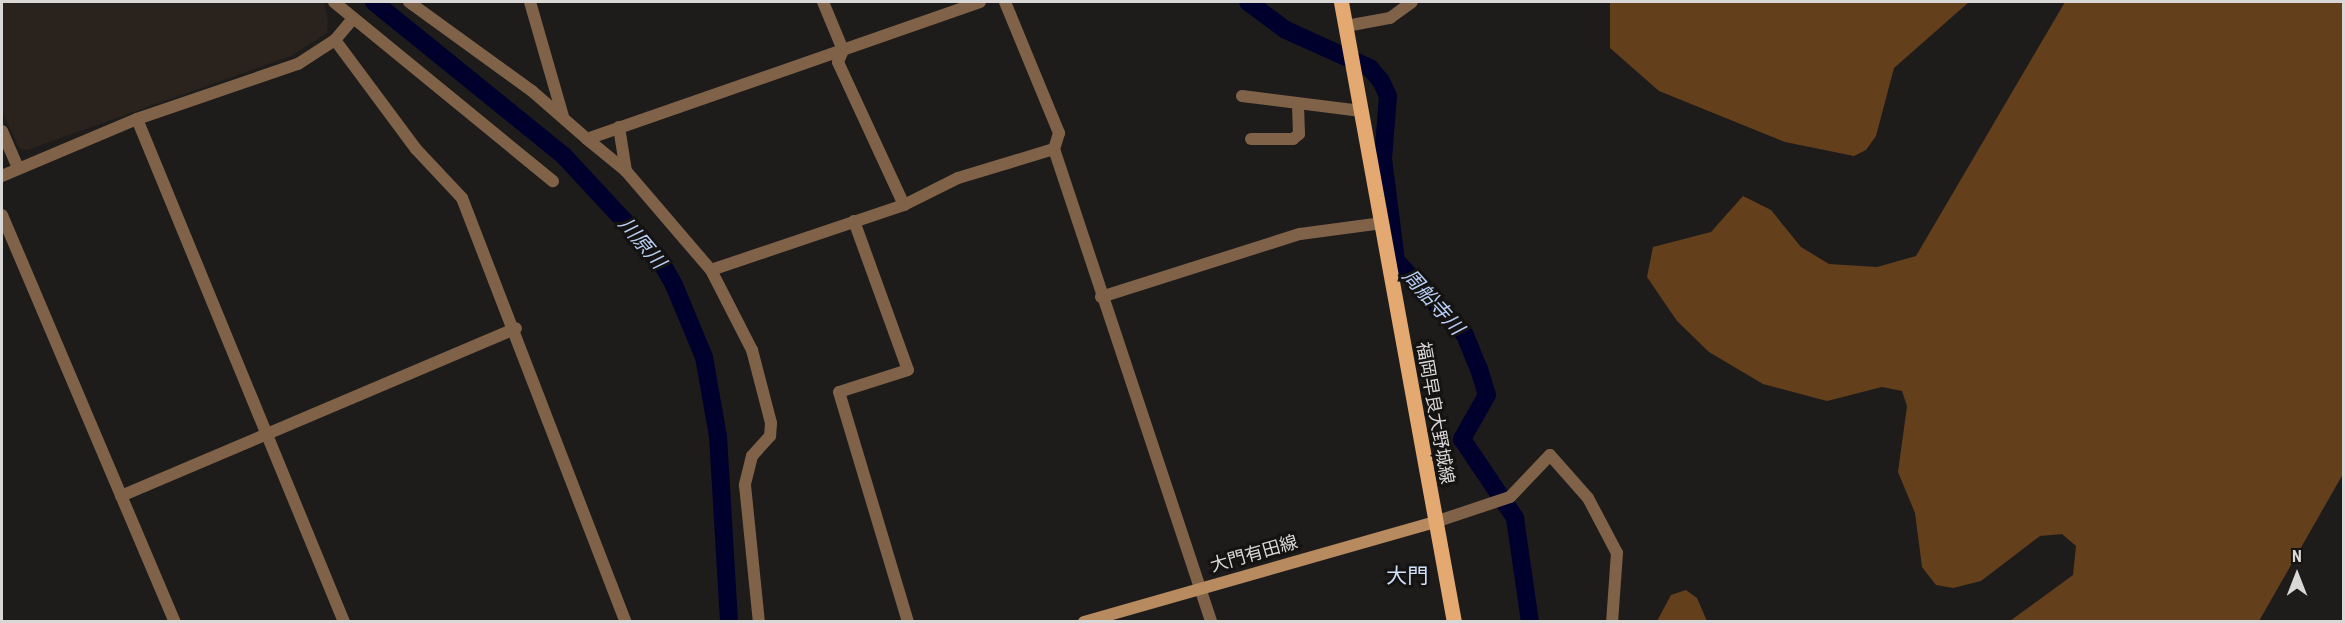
<!DOCTYPE html>
<html>
<head>
<meta charset="utf-8">
<style>
  body { margin:0 }
  #map { position:relative; width:2345px; height:623px; overflow:hidden; background:#1e1c1b; font-family:"Roboto Condensed","Noto Sans JP",sans-serif }
  div>[style] { position:absolute }
  .built>* { inset:0; background:#29221d }
  .forest>* { inset:0; background:#633f1b }
  .river>* { height:18px; margin:-9px; padding:0 9px; transform-origin:9px; border-radius:9px; background:#00002d }
  .minor>* { height:12px; margin:-6px; padding:0 6px; transform-origin:6px; border-radius:6px; background:#7f6248 }
  .tertiary>* { height:12px; margin:-6px; padding:0 6px; transform-origin:6px; border-radius:6px; background:#7f6248 }
  .secondary>* { height:12px; margin:-6px; padding:0 6px; transform-origin:6px; border-radius:6px; background:#b88a5f }
  .primary>* { height:15px; margin:-7.5px; padding:0 7.5px; transform-origin:7.5px; border-radius:7.5px; background:#e4a971 }
  span { translate:-50% -50%; white-space:nowrap; text-align:center; line-height:1.15; -webkit-text-stroke:6px #151312; paint-order:stroke }
  .street-label { font-size:18px; color:#d9d8d7 }
  .water-label { font-size:20px; color:#b8cef5; font-style:italic }
  .quarter-label { font-size:21px; color:#d0e0fa }
  .frame { position:absolute; inset:0; border:3px solid #d9d8d7; pointer-events:none }
  .north { position:absolute; left:2267px; top:545px; width:60px; height:60px; -webkit-text-stroke:4px #151312; paint-order:stroke; rotate:0deg; font-size:16px; font-weight:700; line-height:24px; text-align:center; color:#d9d8d7 }
  .north::after { content:''; display:block; margin:auto; width:21px; height:27px; background:#d9d8d7; clip-path:polygon(50% 0,100% 100%,50% 72%,0 100%) }
</style>
</head>
<body>
<div id="map">
  <div class="built">
    <i style="clip-path:polygon(2px 2px,324px 2px,328px 21px,327px 33px,291px 56px,27px 150px,19px 148px,2px 111px)"></i>
  </div>
  <div class="forest">
    <i style="clip-path:polygon(1610px 2px,1969px 2px,1894px 68px,1876px 136px,1866px 150px,1854px 156px,1785px 142px,1659px 91px,1610px 48px)"></i>
    <i style="clip-path:polygon(2065px 2px,2343px 2px,2343px 474px,2259px 621px,2010px 621px,2073px 575px,2076px 546px,2062px 534px,2040px 536px,1981px 581px,1953px 588px,1936px 585px,1922px 567px,1915px 513px,1898px 472px,1907px 406px,1902px 391px,1882px 387px,1827px 401px,1763px 384px,1709px 352px,1677px 321px,1647px 277px,1653px 247px,1711px 232px,1743px 196px,1771px 210px,1801px 247px,1829px 264px,1877px 267px,1916px 256px)"></i>
    <i style="clip-path:polygon(1686px 590px,1697px 598px,1707px 621px,1657px 621px,1671px 595px)"></i>
  </div>
  <div class="river">
    <i style="left:374px;top:2px;width:245px;rotate:39deg"></i>
    <i style="left:564px;top:156px;width:138px;rotate:47.1deg"></i>
    <i style="left:658px;top:257px;width:32px;rotate:60deg"></i>
    <i style="left:674px;top:285px;width:78px;rotate:67.4deg"></i>
    <i style="left:704px;top:357px;width:80px;rotate:80deg"></i>
    <i style="left:718px;top:436px;width:186px;rotate:86.6deg"></i>
    <i style="left:1248px;top:2px;width:47px;rotate:36.4deg"></i>
    <i style="left:1286px;top:30px;width:92px;rotate:24.3deg"></i>
    <i style="left:1370px;top:68px;width:17px;rotate:50deg"></i>
    <i style="left:1381px;top:81px;width:17px;rotate:65deg"></i>
    <i style="left:1388px;top:96px;width:63px;rotate:94.5deg"></i>
    <i style="left:1383px;top:159px;width:103px;rotate:82.7deg"></i>
    <i style="left:1396px;top:261px;width:101px;rotate:47deg"></i>
    <i style="left:1465px;top:335px;width:37px;rotate:68deg"></i>
    <i style="left:1479px;top:369px;width:27px;rotate:73deg"></i>
    <i style="left:1487px;top:395px;width:51px;rotate:119.6deg"></i>
    <i style="left:1462px;top:439px;width:95px;rotate:56.1deg"></i>
    <i style="left:1515px;top:518px;width:105px;rotate:81.8deg"></i>
  </div>
  <div class="minor">
    <i style="left:334px;top:2px;width:283px;rotate:39.3deg"></i>
    <i style="left:409px;top:2px;width:152px;rotate:35.9deg"></i>
    <i style="left:532px;top:91px;width:73px;rotate:41.1deg"></i>
    <i style="left:587px;top:139px;width:416px;rotate:-19.2deg"></i>
    <i style="left:530px;top:2px;width:119px;rotate:73.9deg"></i>
    <i style="left:1005px;top:2px;width:142px;rotate:67.6deg"></i>
    <i style="left:1059px;top:133px;width:17px;rotate:107deg"></i>
    <i style="left:1054px;top:149px;width:498px;rotate:71.6deg"></i>
    <i style="left:1346px;top:26px;width:45px;rotate:-10.3deg"></i>
    <i style="left:1390px;top:18px;width:27px;rotate:-36deg"></i>
    <i style="left:335px;top:40px;width:136px;rotate:53.4deg"></i>
    <i style="left:416px;top:149px;width:67px;rotate:46.8deg"></i>
    <i style="left:462px;top:198px;width:455px;rotate:68.9deg"></i>
    <i style="left:1242px;top:96px;width:120px;rotate:7.2deg"></i>
    <i style="left:137px;top:119px;width:544px;rotate:67.63deg"></i>
    <i style="left:619px;top:127px;width:45px;rotate:81deg"></i>
    <i style="left:626px;top:171px;width:130px;rotate:49.4deg"></i>
    <i style="left:711px;top:270px;width:204px;rotate:-18.6deg"></i>
    <i style="left:904px;top:205px;width:157px;rotate:-114.8deg"></i>
    <i style="left:838px;top:62px;width:13px;rotate:-67deg"></i>
    <i style="left:843px;top:50px;width:52px;rotate:-112.6deg"></i>
    <i style="left:2px;top:131px;width:40px;rotate:66.6deg"></i>
    <i style="left:587px;top:139px;width:50px;rotate:39.4deg"></i>
    <i style="left:1251px;top:139px;width:42px"></i>
    <i style="left:1293px;top:139px;width:8px;rotate:-40deg"></i>
    <i style="left:1299px;top:134px;width:29px;rotate:-92deg"></i>
    <i style="left:2px;top:176px;width:147px;rotate:-22.9deg"></i>
    <i style="left:137px;top:119px;width:170px;rotate:-18.9deg"></i>
    <i style="left:298px;top:64px;width:44px;rotate:-33deg"></i>
    <i style="left:335px;top:40px;width:26px;rotate:-50deg"></i>
    <i style="left:904px;top:205px;width:60px;rotate:-26.6deg"></i>
    <i style="left:958px;top:178px;width:100px;rotate:-16.8deg"></i>
    <i style="left:2px;top:215px;width:442px;rotate:67deg"></i>
    <i style="left:854px;top:221px;width:158px;rotate:70.1deg"></i>
    <i style="left:908px;top:370px;width:72px;rotate:162.3deg"></i>
    <i style="left:839px;top:392px;width:240px;rotate:73.3deg"></i>
    <i style="left:1101px;top:297px;width:209px;rotate:-17.6deg"></i>
    <i style="left:1300px;top:234px;width:83px;rotate:-7.6deg"></i>
    <i style="left:121px;top:496px;width:429px;rotate:-23deg"></i>
    <i style="left:1435px;top:522px;width:79px;rotate:-18.4deg"></i>
    <i style="left:1510px;top:497px;width:58px;rotate:-46.4deg"></i>
    <i style="left:1550px;top:455px;width:57px;rotate:48.5deg"></i>
    <i style="left:1588px;top:498px;width:62px;rotate:62.2deg"></i>
    <i style="left:1617px;top:553px;width:69px;rotate:94.1deg"></i>
  </div>
  <div class="tertiary">
    <i style="left:711px;top:270px;width:90px;rotate:62.9deg"></i>
    <i style="left:752px;top:350px;width:75px;rotate:75.4deg"></i>
    <i style="left:771px;top:423px;width:13px;rotate:94deg"></i>
    <i style="left:770px;top:436px;width:27px;rotate:132deg"></i>
    <i style="left:752px;top:456px;width:30px;rotate:104deg"></i>
    <i style="left:745px;top:485px;width:138px;rotate:84.2deg"></i>
  </div>
  <div class="secondary">
    <i style="left:1084px;top:622px;width:365px;rotate:-15.9deg"></i>
  </div>
  <div class="primary">
    <i style="left:1341px;top:2px;width:630px;rotate:79.67deg"></i>
  </div>
  <div class="street-label">
    <span style="left:1435px;top:413px;rotate:80deg">福岡早良大野城線</span>
    <span style="left:1254px;top:554px;rotate:-16deg">大門有田線</span>
  </div>
  <div class="water-label">
    <span style="left:642px;top:243px;rotate:50deg">川原川</span>
    <span style="left:1433px;top:302px;rotate:48deg">周船寺川</span>
  </div>
  <div class="quarter-label">
    <span style="left:1407px;top:576px">大門</span>
  </div>
  <div class="frame"></div>
  <div class="north">N</div>
</div>
</body>
</html>
